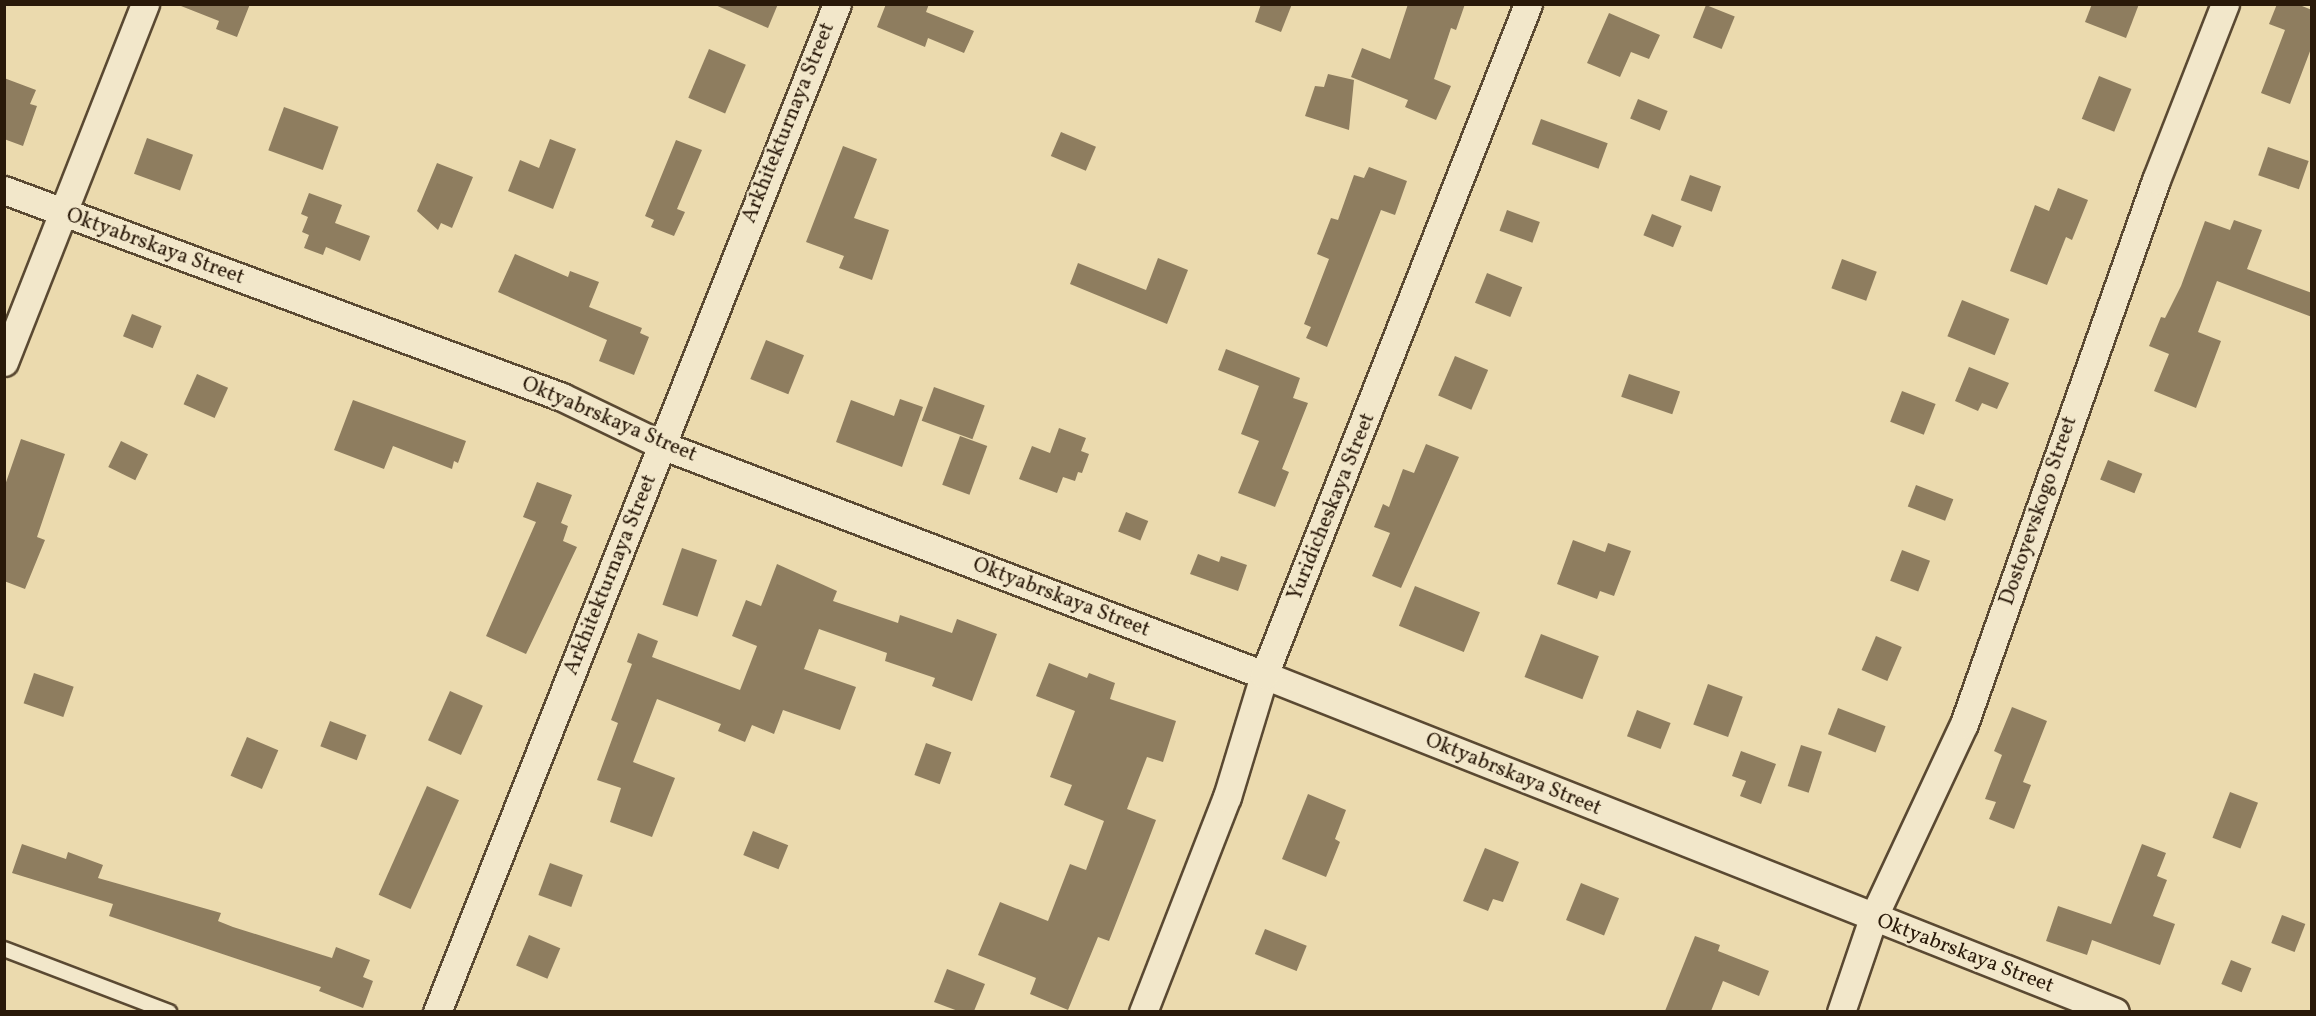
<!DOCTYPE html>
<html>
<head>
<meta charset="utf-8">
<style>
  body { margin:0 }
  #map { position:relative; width:2316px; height:1016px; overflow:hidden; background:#ebdaae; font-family:Vollkorn,serif }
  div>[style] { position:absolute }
  .building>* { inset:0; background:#8e7d5f; transform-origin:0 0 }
  .roads { filter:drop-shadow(2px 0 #5a4932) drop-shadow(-2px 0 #5a4932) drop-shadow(0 2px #5a4932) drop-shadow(0 -2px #5a4932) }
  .service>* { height:14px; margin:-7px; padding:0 7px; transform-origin:7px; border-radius:7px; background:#f2e7ca }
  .minor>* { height:27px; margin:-13.5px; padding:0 13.5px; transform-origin:13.5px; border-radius:13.5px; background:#f2e7ca }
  span { translate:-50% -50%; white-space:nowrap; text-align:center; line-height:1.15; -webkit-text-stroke:4.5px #f2e7ca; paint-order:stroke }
  .street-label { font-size:21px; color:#291909 }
  .frame { position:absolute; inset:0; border:6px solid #291909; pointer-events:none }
</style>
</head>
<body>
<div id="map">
  <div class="building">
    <i style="clip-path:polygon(250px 4px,237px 37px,216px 29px,219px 21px,181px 6px)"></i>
    <i style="clip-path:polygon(713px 4px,778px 4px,768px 28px)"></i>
    <i style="clip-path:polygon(886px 4px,929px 4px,926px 12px,974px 31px,964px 53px,928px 38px,925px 47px,877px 27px)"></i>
    <i style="clip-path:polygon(1261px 4px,1292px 4px,1281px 32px,1255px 22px)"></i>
    <i style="clip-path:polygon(1408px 4px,1465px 4px,1456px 30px,1451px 28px,1434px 79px,1451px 86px,1436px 120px,1405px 107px,1408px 100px,1351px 77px,1362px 48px,1390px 59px)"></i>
    <i style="clip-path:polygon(2092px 4px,2139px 4px,2126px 38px,2085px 22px)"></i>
    <i style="clip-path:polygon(2277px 4px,2297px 4px,2312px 10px,2312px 46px,2290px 104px,2261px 93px,2285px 30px,2269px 24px)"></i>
    <i style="left:1706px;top:5px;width:31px;height:35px;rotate:22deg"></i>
    <i style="clip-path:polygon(1609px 13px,1660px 35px,1649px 59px,1631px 52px,1620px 77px,1587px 63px)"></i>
    <i style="left:709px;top:49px;width:40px;height:53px;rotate:23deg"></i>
    <i style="clip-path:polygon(1328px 74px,1354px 80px,1349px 130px,1305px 116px,1315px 86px,1324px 87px)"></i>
    <i style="left:2099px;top:76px;width:35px;height:46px;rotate:22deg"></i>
    <i style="clip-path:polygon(4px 78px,36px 90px,30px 104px,37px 106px,23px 146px,4px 139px)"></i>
    <i style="left:1638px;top:99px;width:32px;height:21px;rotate:22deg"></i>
    <i style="left:284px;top:107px;width:58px;height:46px;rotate:20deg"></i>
    <i style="left:1541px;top:119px;width:71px;height:27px;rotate:20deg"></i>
    <i style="left:1061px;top:132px;width:38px;height:26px;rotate:23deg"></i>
    <i style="left:147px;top:138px;width:49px;height:38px;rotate:20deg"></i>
    <i style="clip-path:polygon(550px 139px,576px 149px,553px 209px,508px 191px,520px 160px,539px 168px)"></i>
    <i style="clip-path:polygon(676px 140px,702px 150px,677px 209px,685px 212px,674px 236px,651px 227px,654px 220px,645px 216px)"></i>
    <i style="clip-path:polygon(843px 146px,877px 159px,854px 218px,889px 230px,872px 280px,839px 268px,844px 256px,806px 242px)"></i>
    <i style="left:2268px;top:147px;width:43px;height:30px;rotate:19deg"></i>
    <i style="clip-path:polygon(437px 163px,473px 177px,452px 228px,441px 223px,438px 230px,417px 211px)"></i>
    <i style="clip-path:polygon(1369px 167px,1407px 181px,1395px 215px,1381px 210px,1327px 347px,1306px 338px,1311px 327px,1304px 324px,1329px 259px,1317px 254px,1331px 218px,1338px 220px,1354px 175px,1364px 178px)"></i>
    <i style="left:1690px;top:175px;width:33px;height:27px;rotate:20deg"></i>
    <i style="clip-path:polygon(2058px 188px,2088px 200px,2072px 240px,2066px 237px,2047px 285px,2010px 271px,2035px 205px,2049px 211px)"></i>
    <i style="clip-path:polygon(309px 193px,342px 205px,335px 223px,370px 236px,360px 261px,326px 247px,323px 255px,304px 248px,309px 235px,302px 232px,308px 217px,301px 214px)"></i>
    <i style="left:1507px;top:210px;width:35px;height:22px;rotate:20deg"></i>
    <i style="left:1652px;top:214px;width:32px;height:23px;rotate:22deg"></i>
    <i style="clip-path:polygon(2234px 220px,2262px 230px,2247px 269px,2312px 293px,2312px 317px,2217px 281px,2198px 332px,2221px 341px,2196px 408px,2154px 391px,2169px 354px,2149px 346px,2161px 317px,2165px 318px,2181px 286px,2205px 221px,2230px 230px)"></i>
    <i style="clip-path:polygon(515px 254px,568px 277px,570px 271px,599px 282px,589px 307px,642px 328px,640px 333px,649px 337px,634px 375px,599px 361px,607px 340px,498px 292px)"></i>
    <i style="clip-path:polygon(1158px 258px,1188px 270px,1167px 324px,1070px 284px,1078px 263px,1146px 290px)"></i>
    <i style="left:1842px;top:259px;width:37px;height:31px;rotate:20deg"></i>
    <i style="left:1487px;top:273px;width:38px;height:32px;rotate:22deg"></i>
    <i style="left:1962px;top:300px;width:51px;height:39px;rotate:22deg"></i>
    <i style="left:132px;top:314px;width:32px;height:24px;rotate:22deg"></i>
    <i style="left:766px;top:340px;width:41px;height:42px;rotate:22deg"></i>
    <i style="clip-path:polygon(1226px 349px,1300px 378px,1293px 398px,1308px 403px,1282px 469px,1289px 472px,1275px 507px,1238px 493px,1259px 441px,1241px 434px,1259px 386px,1218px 370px)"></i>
    <i style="left:1455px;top:356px;width:36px;height:43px;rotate:23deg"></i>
    <i style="clip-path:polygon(1969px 367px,2009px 383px,1997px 409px,1982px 403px,1978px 411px,1955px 401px)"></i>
    <i style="left:197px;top:374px;width:34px;height:33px;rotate:24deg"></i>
    <i style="left:1629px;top:374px;width:54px;height:24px;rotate:19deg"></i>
    <i style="left:934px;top:387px;width:54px;height:36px;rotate:20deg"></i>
    <i style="left:1902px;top:391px;width:36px;height:33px;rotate:21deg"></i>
    <i style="clip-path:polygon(900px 399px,923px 407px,902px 467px,836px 442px,851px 400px,894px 416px)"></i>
    <i style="clip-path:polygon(353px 400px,466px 441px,458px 463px,454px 461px,452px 469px,393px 446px,384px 469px,334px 450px)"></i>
    <i style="clip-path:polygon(1059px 428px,1086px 438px,1081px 451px,1089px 454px,1082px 473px,1078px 472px,1075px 481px,1063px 477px,1057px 493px,1019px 479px,1032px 446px,1050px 453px)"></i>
    <i style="left:960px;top:436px;width:29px;height:52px;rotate:20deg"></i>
    <i style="clip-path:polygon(21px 439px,65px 454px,37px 537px,45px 540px,25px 589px,4px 581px,4px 488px)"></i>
    <i style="left:121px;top:441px;width:30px;height:29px;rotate:26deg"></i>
    <i style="clip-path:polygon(1426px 444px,1459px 457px,1401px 588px,1372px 576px,1390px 533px,1374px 527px,1383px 504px,1389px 507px,1403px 469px,1414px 473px)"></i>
    <i style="left:2108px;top:460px;width:37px;height:21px;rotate:22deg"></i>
    <i style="clip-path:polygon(537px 482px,572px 495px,561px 523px,568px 526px,563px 541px,577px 547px,526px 654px,486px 636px,536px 522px,523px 517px)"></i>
    <i style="left:1916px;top:485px;width:40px;height:23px;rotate:21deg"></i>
    <i style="left:1126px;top:512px;width:24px;height:21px;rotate:22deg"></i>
    <i style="clip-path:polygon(1573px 540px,1605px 552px,1608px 543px,1631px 551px,1614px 596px,1600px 591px,1597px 599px,1557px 584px)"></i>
    <i style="left:682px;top:548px;width:37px;height:60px;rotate:19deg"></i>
    <i style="left:1902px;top:550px;width:30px;height:33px;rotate:21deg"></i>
    <i style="clip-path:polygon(1198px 554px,1219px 562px,1221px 556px,1247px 565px,1238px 591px,1190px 574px)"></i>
    <i style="clip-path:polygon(777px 564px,837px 591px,833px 601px,898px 623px,900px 615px,952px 633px,957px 619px,997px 634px,972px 701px,932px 686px,935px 678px,885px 661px,887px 653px,819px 629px,804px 669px,856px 687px,840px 730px,783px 710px,774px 734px,752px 725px,745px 742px,718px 731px,721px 724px,657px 699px,633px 762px,675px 778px,652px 837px,610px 822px,621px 788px,597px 780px,618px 723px,611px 720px,632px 664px,627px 662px,638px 633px,658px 641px,652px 657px,740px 690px,757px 646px,732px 636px,746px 600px,761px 606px)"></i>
    <i style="left:1415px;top:586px;width:70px;height:43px;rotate:22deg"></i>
    <i style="left:1541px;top:634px;width:62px;height:46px;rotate:21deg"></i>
    <i style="left:1876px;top:636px;width:28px;height:37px;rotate:23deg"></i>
    <i style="clip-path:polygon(1049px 663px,1087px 678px,1089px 673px,1115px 683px,1110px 699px,1176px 721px,1163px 762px,1147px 757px,1127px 809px,1156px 820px,1145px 849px,1109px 941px,1098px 937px,1068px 1010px,1030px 994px,1036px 978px,978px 955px,1000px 902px,1048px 921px,1070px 864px,1086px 870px,1104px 821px,1064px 805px,1072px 785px,1050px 777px,1075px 711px,1036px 696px)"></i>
    <i style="left:34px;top:673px;width:42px;height:32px;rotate:19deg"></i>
    <i style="left:1708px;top:684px;width:37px;height:43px;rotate:20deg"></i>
    <i style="left:450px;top:691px;width:36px;height:54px;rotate:24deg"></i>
    <i style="clip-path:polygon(2012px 707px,2047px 721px,2023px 782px,2031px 785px,2014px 829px,1989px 819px,1996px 802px,1985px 799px,2002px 755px,1994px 751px)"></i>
    <i style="left:1838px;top:708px;width:51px;height:28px;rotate:21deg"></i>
    <i style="left:1637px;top:710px;width:36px;height:28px;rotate:21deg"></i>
    <i style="left:330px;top:721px;width:39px;height:27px;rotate:21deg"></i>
    <i style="left:247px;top:737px;width:34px;height:42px;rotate:23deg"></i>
    <i style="left:926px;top:743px;width:27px;height:34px;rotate:20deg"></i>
    <i style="left:1801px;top:745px;width:22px;height:43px;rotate:18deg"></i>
    <i style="clip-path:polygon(1741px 751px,1776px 764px,1761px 804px,1740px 796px,1746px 781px,1732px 776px)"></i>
    <i style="left:427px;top:786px;width:35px;height:119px;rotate:24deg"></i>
    <i style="left:2230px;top:792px;width:30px;height:49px;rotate:21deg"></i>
    <i style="clip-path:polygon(1308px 794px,1346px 810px,1335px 839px,1340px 842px,1326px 877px,1282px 859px)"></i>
    <i style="left:753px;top:831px;width:38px;height:26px;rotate:22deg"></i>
    <i style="clip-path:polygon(22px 844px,66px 859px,68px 852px,103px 865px,98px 878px,221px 913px,218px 921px,233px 927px,332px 958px,336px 947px,370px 960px,363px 977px,373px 981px,363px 1008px,319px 991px,321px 987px,109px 916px,113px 904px,12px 873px)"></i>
    <i style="clip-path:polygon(2142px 844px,2166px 853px,2157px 876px,2167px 880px,2153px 916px,2175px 924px,2160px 965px,2092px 940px,2087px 955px,2046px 941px,2058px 906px,2111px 924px)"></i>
    <i style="clip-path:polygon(1485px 848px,1519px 862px,1503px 902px,1493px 899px,1488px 911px,1463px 901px)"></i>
    <i style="left:550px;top:863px;width:35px;height:34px;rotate:20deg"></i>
    <i style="left:1581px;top:883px;width:41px;height:40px;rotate:22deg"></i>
    <i style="left:2282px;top:915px;width:25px;height:30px;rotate:21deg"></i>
    <i style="left:1265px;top:929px;width:45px;height:27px;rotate:22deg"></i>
    <i style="left:529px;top:935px;width:34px;height:33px;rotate:23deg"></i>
    <i style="clip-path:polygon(1695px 936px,1720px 945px,1718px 951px,1769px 971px,1759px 996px,1723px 981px,1711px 1011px,1665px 1011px)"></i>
    <i style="left:2231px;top:960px;width:22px;height:26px;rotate:22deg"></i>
    <i style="clip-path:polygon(947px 969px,985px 984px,974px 1011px,958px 1011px,934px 1002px)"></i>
  </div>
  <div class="roads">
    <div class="service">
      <i style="left:4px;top:949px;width:177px;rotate:20.9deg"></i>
    </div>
    <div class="minor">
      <i style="left:4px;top:190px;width:595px;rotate:20.35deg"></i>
      <i style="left:562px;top:397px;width:113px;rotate:25.7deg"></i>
      <i style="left:664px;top:446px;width:642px;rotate:20.89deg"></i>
      <i style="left:1264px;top:675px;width:915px;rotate:21.6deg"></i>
      <i style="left:4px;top:362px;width:385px;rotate:-68.5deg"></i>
      <i style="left:437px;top:1012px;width:1084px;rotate:-68.36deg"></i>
      <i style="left:1143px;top:1012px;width:231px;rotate:-68.7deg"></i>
      <i style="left:1227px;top:797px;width:127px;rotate:-73.1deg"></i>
      <i style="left:1264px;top:675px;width:721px;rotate:-68.52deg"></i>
      <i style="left:1841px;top:1012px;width:99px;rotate:-71.2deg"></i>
      <i style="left:1873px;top:918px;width:214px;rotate:-64.9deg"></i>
      <i style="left:1964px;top:724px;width:577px;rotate:-70.56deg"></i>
      <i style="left:2156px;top:180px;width:189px;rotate:-68.6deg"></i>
    </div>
  </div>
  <div class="street-label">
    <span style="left:789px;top:123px;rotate:-68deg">Arkhitekturnaya Street</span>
    <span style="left:155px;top:247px;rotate:20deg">Oktyabrskaya Street</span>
    <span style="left:609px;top:420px;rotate:23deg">Oktyabrskaya Street</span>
    <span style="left:1332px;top:507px;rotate:-68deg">Yuridicheskaya Street</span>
    <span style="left:2039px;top:511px;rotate:-71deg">Dostoyevskogo Street</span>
    <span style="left:611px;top:575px;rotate:-68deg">Arkhitekturnaya Street</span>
    <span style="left:1061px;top:598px;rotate:21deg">Oktyabrskaya Street</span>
    <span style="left:1513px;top:775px;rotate:22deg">Oktyabrskaya Street</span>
    <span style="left:1965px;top:954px;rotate:21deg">Oktyabrskaya Street</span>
  </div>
  <div class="frame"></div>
</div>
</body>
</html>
